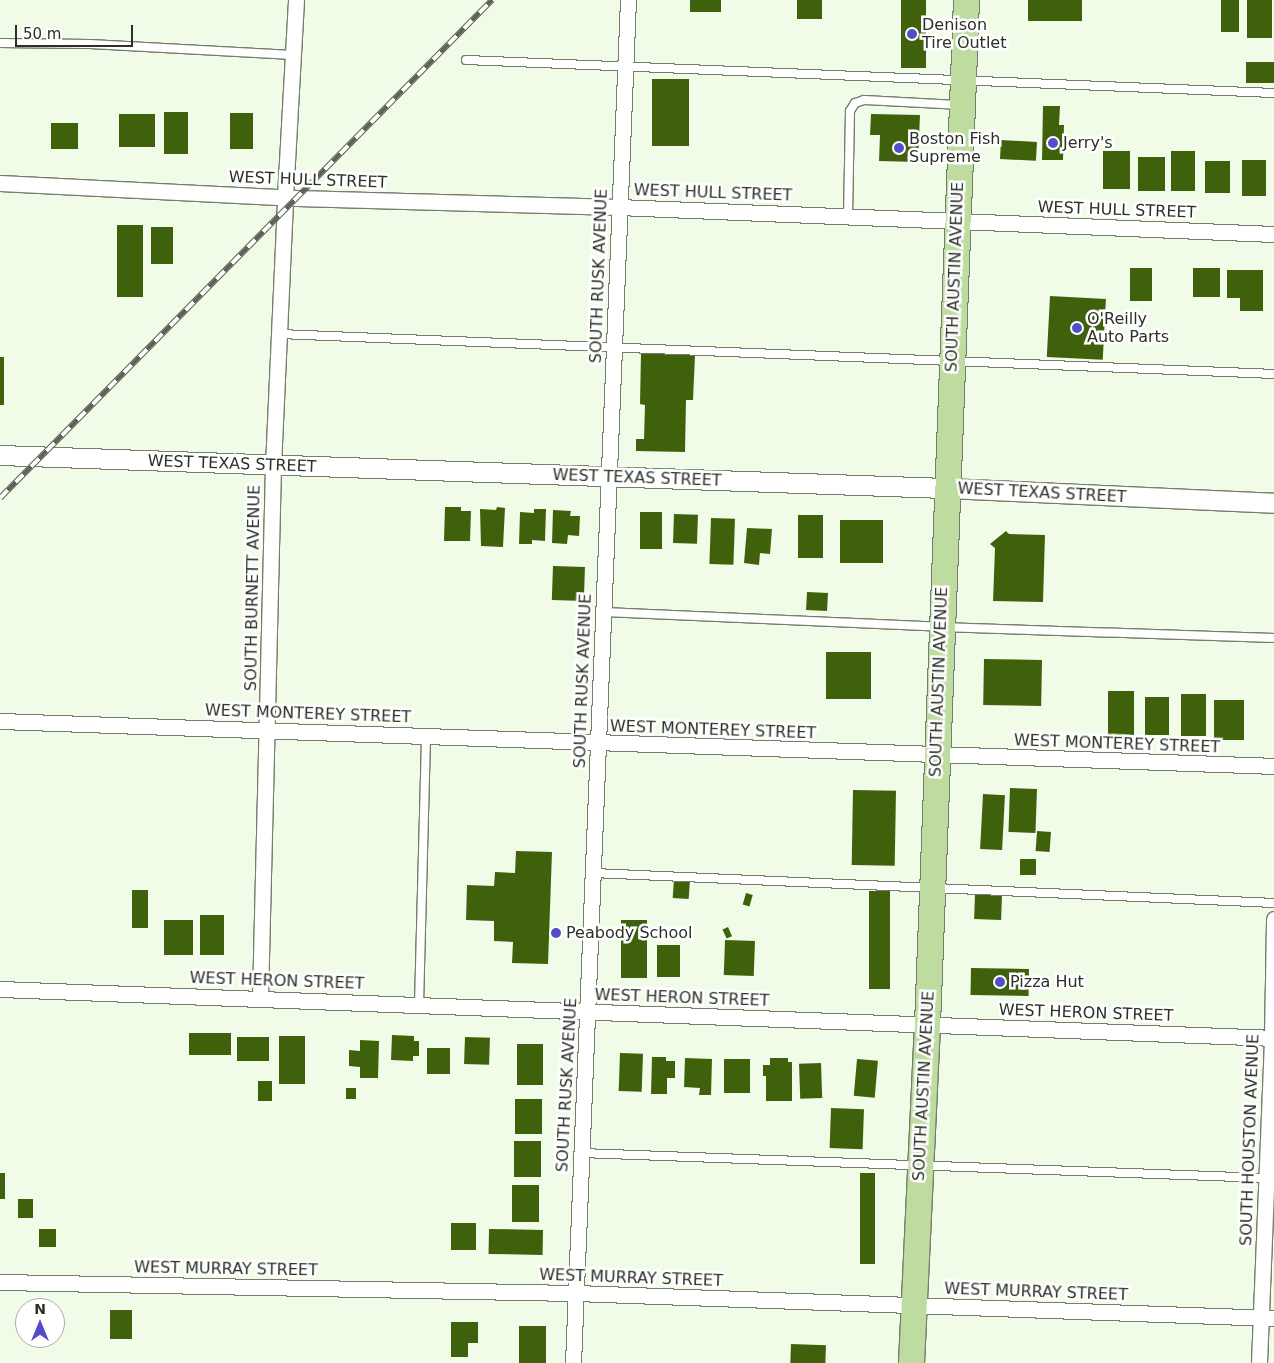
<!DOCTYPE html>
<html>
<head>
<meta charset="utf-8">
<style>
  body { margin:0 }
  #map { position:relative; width:1274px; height:1363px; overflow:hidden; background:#f0fce7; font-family:"DejaVu Sans",sans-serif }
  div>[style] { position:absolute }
  .building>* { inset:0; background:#3f610c; transform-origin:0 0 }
  .roads { filter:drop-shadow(1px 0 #757e6c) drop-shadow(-1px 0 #757e6c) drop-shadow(0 1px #757e6c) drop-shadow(0 -1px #757e6c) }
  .service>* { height:8px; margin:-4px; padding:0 4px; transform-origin:4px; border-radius:4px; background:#fff }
  .minor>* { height:15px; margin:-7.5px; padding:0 7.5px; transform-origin:7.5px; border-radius:7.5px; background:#fff }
  .tertiary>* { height:19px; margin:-9.5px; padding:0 9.5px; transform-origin:9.5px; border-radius:9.5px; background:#fff }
  .trunk>* { height:25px; margin:-12.5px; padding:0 12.5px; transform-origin:12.5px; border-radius:12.5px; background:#bedba0 }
  .rail>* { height:5.5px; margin-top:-2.75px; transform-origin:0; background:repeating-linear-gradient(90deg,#fff 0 11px,#5c6257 0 22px); box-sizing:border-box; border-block:1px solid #5c6257 }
  .dots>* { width:14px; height:14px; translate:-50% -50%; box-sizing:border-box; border:2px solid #fff; border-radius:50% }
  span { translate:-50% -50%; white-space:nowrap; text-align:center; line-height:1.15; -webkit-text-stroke:5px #fff; paint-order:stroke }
  .poi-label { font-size:16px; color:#2c3028 }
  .left { translate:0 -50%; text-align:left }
  .street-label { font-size:16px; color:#2c3028 }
  .north { position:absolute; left:15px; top:1298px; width:50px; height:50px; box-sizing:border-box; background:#fff; border:1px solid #abaca9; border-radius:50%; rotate:0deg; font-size:14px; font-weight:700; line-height:20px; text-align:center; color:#2c3028 }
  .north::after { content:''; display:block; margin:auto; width:18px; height:22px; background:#544dc5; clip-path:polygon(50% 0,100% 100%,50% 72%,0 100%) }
  .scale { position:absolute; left:15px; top:25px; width:118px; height:22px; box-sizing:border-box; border:2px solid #2c3028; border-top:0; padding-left:6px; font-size:15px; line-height:18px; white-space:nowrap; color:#2c3028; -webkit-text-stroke:4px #fff; paint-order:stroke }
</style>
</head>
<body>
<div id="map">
  <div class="building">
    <i style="left:690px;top:0;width:31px;height:12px"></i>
    <i style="left:797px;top:0;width:25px;height:19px"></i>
    <i style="left:901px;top:0;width:25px;height:68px"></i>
    <i style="left:1028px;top:0;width:54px;height:21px"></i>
    <i style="left:1221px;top:0;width:18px;height:32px"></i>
    <i style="left:1247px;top:0;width:25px;height:38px"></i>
    <i style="left:1246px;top:62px;width:28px;height:21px"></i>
    <i style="left:652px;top:79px;width:37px;height:67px"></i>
    <i style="clip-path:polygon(1043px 106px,1060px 106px,1059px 125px,1064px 125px,1063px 160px,1042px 160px)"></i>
    <i style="left:164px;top:112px;width:24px;height:42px"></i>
    <i style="left:230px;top:113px;width:23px;height:36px"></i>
    <i style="left:119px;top:114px;width:36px;height:33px"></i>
    <i style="clip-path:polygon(871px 114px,920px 115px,918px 162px,879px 161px,880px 135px,870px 135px)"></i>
    <i style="left:51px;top:123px;width:27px;height:26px"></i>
    <i style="left:1001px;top:140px;width:36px;height:19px;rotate:3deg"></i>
    <i style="left:1103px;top:151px;width:27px;height:38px"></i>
    <i style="left:1171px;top:151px;width:24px;height:40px"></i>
    <i style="left:1138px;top:157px;width:27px;height:34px"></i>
    <i style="left:1242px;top:160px;width:24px;height:36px"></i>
    <i style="left:1205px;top:161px;width:25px;height:32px"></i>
    <i style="left:117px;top:225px;width:26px;height:72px"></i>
    <i style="left:151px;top:227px;width:22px;height:37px"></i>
    <i style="left:1130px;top:268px;width:22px;height:33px"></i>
    <i style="left:1193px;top:268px;width:27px;height:29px"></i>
    <i style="clip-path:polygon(1227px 270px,1263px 270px,1263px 311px,1240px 311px,1240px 298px,1227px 298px)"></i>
    <i style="left:1050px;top:296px;width:56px;height:61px;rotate:3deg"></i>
    <i style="clip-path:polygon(641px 353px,695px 355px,693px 400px,686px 400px,685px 452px,636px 451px,636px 439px,644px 439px,645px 405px,640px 404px)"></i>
    <i style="left:0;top:357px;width:4px;height:48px"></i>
    <i style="clip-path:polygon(445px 507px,461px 507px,461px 511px,471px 511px,470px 541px,444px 541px)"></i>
    <i style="clip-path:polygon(497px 507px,505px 508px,503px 547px,481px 546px,480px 509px,496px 510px)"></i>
    <i style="clip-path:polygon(534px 509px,546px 509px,545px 541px,532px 540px,532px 544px,519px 544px,520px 512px,534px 513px)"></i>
    <i style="clip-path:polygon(553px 510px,571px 511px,570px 516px,580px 516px,579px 536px,568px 535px,567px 544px,552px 543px)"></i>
    <i style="left:640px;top:512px;width:22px;height:37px"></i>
    <i style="left:674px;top:514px;width:24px;height:29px;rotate:2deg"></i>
    <i style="left:798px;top:515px;width:25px;height:43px"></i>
    <i style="left:711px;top:518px;width:24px;height:46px;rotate:2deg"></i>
    <i style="left:840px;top:520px;width:43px;height:43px"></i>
    <i style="clip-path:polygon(747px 528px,772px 529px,770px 554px,760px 553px,759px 565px,744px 563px)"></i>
    <i style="clip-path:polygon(1006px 531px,1009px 534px,1045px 535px,1043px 602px,993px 601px,995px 548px,990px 544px)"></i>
    <i style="left:553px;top:566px;width:32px;height:34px;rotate:2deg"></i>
    <i style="left:807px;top:592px;width:21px;height:18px;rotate:3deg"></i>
    <i style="left:826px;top:652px;width:45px;height:47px"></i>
    <i style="left:984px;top:659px;width:58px;height:46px;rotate:1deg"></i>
    <i style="left:1108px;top:691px;width:26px;height:44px"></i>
    <i style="left:1181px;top:694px;width:25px;height:42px"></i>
    <i style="left:1145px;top:697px;width:24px;height:38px"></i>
    <i style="left:1214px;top:700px;width:30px;height:40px"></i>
    <i style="left:1010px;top:788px;width:27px;height:44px;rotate:2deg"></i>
    <i style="left:853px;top:790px;width:43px;height:75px;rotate:1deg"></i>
    <i style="left:983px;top:794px;width:22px;height:55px;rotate:3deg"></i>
    <i style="left:1037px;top:831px;width:14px;height:20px;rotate:4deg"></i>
    <i style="clip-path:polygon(516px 851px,552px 852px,548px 964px,512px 963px,513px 942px,494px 941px,494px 921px,466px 920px,467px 885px,494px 886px,495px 872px,515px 873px)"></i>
    <i style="left:1020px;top:859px;width:16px;height:16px"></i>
    <i style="left:674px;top:879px;width:16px;height:19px;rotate:4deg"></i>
    <i style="left:132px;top:890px;width:16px;height:38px"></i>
    <i style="left:869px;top:891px;width:21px;height:98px"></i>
    <i style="left:746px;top:893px;width:7px;height:12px;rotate:16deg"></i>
    <i style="left:975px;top:894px;width:27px;height:25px;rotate:2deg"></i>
    <i style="left:200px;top:915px;width:24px;height:40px"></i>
    <i style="left:164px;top:920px;width:29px;height:35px"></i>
    <i style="left:621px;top:920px;width:26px;height:58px"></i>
    <i style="left:728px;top:927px;width:10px;height:6px;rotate:66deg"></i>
    <i style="left:725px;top:940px;width:30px;height:35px;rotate:2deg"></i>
    <i style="left:657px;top:945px;width:23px;height:32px"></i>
    <i style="left:971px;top:968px;width:58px;height:27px;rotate:1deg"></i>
    <i style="left:189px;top:1033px;width:42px;height:22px"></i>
    <i style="clip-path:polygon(392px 1035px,414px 1036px,414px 1041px,419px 1041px,419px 1056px,413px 1056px,413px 1061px,391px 1060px)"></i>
    <i style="left:279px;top:1036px;width:26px;height:48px"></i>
    <i style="left:237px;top:1037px;width:32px;height:24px"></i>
    <i style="left:465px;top:1037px;width:25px;height:27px;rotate:2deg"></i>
    <i style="clip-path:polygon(360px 1040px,379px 1041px,378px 1078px,360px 1078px,360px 1067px,349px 1066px,349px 1050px,360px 1051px)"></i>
    <i style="left:517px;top:1044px;width:26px;height:41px"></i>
    <i style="left:427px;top:1048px;width:23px;height:26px"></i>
    <i style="left:620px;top:1053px;width:23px;height:38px;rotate:2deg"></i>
    <i style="clip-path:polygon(652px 1057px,666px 1057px,666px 1061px,675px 1061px,675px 1078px,667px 1078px,667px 1094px,651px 1094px)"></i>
    <i style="clip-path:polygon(685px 1058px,712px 1059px,711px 1095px,699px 1095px,700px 1088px,684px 1087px)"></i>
    <i style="clip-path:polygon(770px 1058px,788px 1058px,788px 1062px,792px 1062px,792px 1101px,766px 1101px,766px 1076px,763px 1076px,763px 1065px,770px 1065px)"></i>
    <i style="left:750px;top:1059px;width:34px;height:26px;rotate:90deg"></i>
    <i style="left:857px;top:1059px;width:21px;height:37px;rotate:5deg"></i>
    <i style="left:821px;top:1063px;width:35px;height:22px;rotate:88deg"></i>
    <i style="left:258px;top:1081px;width:14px;height:20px"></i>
    <i style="left:346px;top:1088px;width:10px;height:11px"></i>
    <i style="left:515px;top:1099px;width:27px;height:35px"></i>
    <i style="left:831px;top:1108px;width:33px;height:40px;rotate:2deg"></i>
    <i style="left:514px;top:1141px;width:27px;height:36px"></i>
    <i style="left:0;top:1173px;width:5px;height:26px"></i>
    <i style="left:860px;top:1173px;width:15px;height:91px"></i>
    <i style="left:512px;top:1185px;width:27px;height:37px"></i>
    <i style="left:18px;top:1199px;width:15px;height:19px"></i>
    <i style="left:451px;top:1223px;width:25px;height:27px"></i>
    <i style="left:39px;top:1229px;width:17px;height:18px"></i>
    <i style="left:489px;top:1229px;width:54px;height:25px;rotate:1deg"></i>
    <i style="left:110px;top:1310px;width:22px;height:29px"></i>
    <i style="clip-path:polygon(451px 1322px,478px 1322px,478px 1343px,468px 1343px,468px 1357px,451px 1357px)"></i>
    <i style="left:519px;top:1326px;width:27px;height:37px"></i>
    <i style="left:791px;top:1344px;width:35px;height:19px;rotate:2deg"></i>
  </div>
  <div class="roads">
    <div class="service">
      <i style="left:0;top:43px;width:90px;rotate:0.6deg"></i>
      <i style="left:90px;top:44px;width:203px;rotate:3.1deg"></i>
      <i style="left:466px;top:60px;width:809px;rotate:2.34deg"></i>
      <i style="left:848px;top:216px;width:105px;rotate:-88.9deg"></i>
      <i style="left:850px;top:111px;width:9px;rotate:-58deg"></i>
      <i style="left:855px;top:103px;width:9px;rotate:-18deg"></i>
      <i style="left:864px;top:100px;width:94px;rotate:3deg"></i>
      <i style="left:279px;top:334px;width:996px;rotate:2.3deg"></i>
      <i style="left:604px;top:612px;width:337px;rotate:2.5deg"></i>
      <i style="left:941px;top:627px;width:333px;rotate:1.9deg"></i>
      <i style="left:593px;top:873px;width:682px;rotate:2.52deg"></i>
      <i style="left:419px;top:1005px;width:269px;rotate:-88.5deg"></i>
      <i style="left:581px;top:1153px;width:685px;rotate:2.09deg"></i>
    </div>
    <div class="minor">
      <i style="left:0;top:183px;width:297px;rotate:2.9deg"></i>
      <i style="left:297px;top:198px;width:321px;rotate:1.6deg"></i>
      <i style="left:618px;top:207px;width:657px;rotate:2.36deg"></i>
      <i style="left:0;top:721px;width:1275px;rotate:2.02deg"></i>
      <i style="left:0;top:989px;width:1275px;rotate:2.2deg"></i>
      <i style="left:260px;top:998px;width:532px;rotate:-88.6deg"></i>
      <i style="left:273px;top:466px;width:269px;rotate:-87.4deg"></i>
      <i style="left:285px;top:197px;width:197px;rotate:-86.8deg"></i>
      <i style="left:0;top:1282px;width:575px;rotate:1.1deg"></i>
      <i style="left:575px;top:1293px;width:699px;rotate:2.05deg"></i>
      <i style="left:573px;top:1363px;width:1364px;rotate:-87.69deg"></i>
      <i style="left:1259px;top:1363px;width:326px;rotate:-87.7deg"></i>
      <i style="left:1272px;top:1037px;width:118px;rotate:-89deg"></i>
    </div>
    <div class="tertiary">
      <i style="left:0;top:455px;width:947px;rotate:2deg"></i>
      <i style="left:946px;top:488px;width:328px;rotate:2.6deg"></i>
    </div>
    <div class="trunk">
      <i style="left:911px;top:1363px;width:339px;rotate:-87.3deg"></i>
      <i style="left:927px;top:1024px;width:1025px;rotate:-87.82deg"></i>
    </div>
  </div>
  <div class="rail">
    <i style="left:0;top:498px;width:700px;rotate:-45.35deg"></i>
  </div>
  <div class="dots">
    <i style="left:912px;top:34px;background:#544dc5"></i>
    <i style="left:1053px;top:143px;background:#544dc5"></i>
    <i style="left:899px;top:148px;background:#544dc5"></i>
    <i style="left:1077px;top:328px;background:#544dc5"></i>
    <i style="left:556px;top:933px;background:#544dc5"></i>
    <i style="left:1000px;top:982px;background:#544dc5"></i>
  </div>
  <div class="poi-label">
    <span class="left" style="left:922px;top:34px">Denison<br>Tire Outlet</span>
    <span class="left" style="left:909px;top:148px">Boston Fish<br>Supreme</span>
    <span class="left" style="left:1063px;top:143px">Jerry's</span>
    <span class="left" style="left:1087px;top:328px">O'Reilly<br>Auto Parts</span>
    <span class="left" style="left:566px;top:933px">Peabody School</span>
    <span class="left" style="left:1010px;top:982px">Pizza Hut</span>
  </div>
  <div class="street-label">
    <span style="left:308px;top:180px;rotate:2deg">WEST HULL STREET</span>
    <span style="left:713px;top:193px;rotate:2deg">WEST HULL STREET</span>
    <span style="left:1117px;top:210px;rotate:2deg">WEST HULL STREET</span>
    <span style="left:599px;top:276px;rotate:-88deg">SOUTH RUSK AVENUE</span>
    <span style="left:955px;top:277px;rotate:-88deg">SOUTH AUSTIN AVENUE</span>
    <span style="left:232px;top:464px;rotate:2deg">WEST TEXAS STREET</span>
    <span style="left:637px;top:478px;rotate:2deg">WEST TEXAS STREET</span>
    <span style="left:1042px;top:493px;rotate:3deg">WEST TEXAS STREET</span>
    <span style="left:253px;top:588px;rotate:-89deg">SOUTH BURNETT AVENUE</span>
    <span style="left:583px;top:681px;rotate:-88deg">SOUTH RUSK AVENUE</span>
    <span style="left:939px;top:682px;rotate:-88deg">SOUTH AUSTIN AVENUE</span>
    <span style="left:308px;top:714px;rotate:2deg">WEST MONTEREY STREET</span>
    <span style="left:713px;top:730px;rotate:2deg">WEST MONTEREY STREET</span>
    <span style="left:1117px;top:744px;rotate:2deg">WEST MONTEREY STREET</span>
    <span style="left:277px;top:981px;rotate:2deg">WEST HERON STREET</span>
    <span style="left:682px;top:998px;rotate:2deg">WEST HERON STREET</span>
    <span style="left:1086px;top:1013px;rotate:2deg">WEST HERON STREET</span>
    <span style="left:567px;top:1085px;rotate:-87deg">SOUTH RUSK AVENUE</span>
    <span style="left:924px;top:1086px;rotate:-87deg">SOUTH AUSTIN AVENUE</span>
    <span style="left:1250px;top:1140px;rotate:-88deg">SOUTH HOUSTON AVENUE</span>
    <span style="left:226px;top:1269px;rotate:1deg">WEST MURRAY STREET</span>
    <span style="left:631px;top:1278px;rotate:2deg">WEST MURRAY STREET</span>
    <span style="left:1036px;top:1292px;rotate:2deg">WEST MURRAY STREET</span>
  </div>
  <div class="north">N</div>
  <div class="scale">50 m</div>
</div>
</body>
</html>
